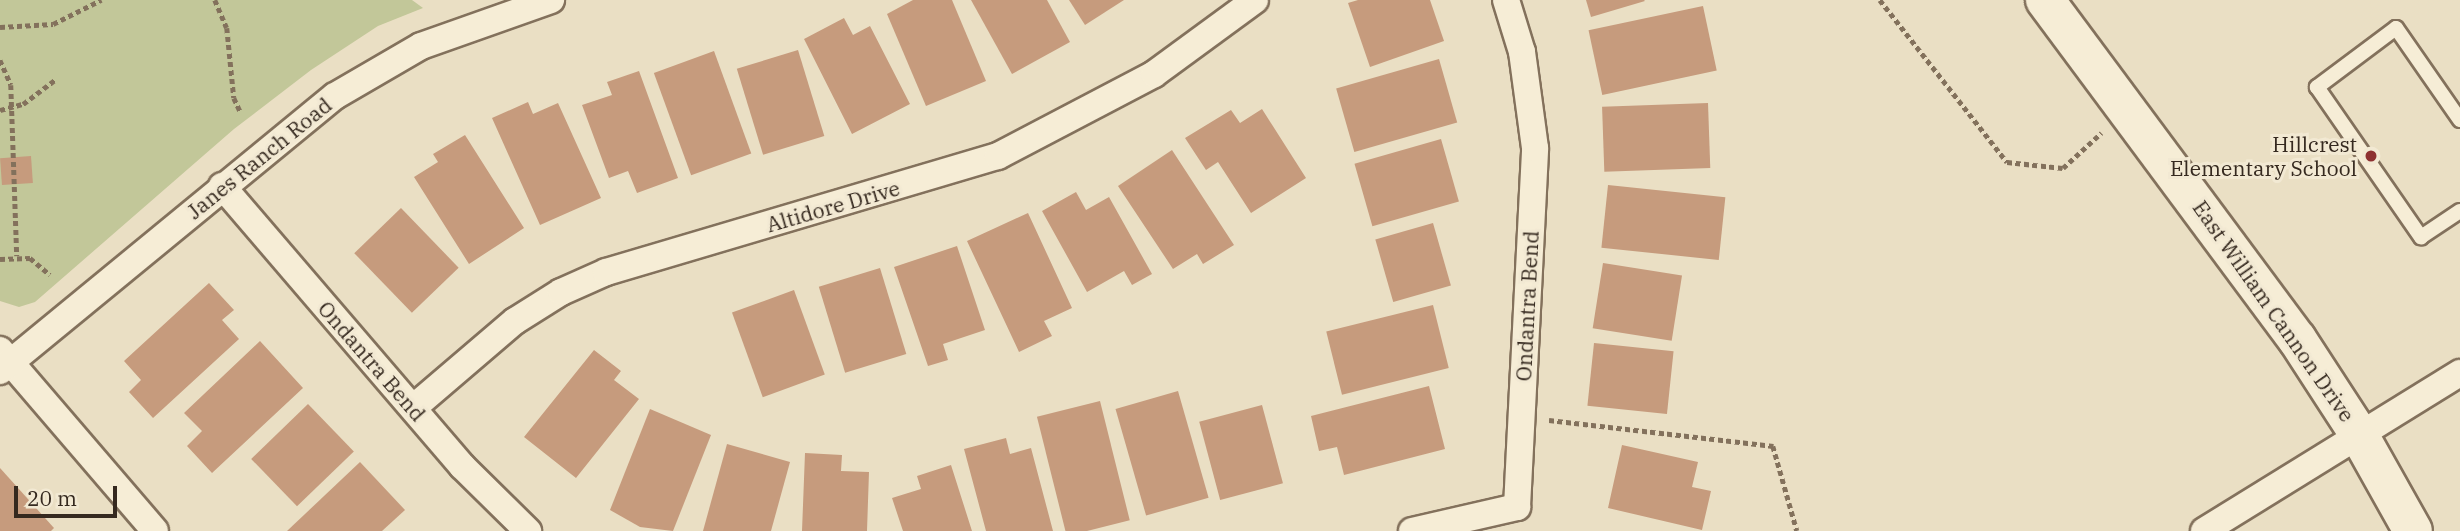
<!DOCTYPE html>
<html>
<head>
<meta charset="utf-8">
<style>
  body { margin:0 }
  #map { position:relative; width:2460px; height:531px; overflow:hidden; background:#eadfc4; font-family:"IBM Plex Serif",serif }
  div>[style] { position:absolute }
  .green>* { inset:0; background:#c2c799 }
  .building>* { inset:0; background:#c69b7d; transform-origin:0 0 }
  .path>* { height:4.5px; margin-top:-2.25px; transform-origin:0; background:repeating-linear-gradient(90deg,#83715c 0 5px,transparent 0 8.5px) }
  .roads { filter:drop-shadow(2px 0 #83715c) drop-shadow(-2px 0 #83715c) drop-shadow(0 2px #83715c) drop-shadow(0 -2px #83715c) }
  .lane>* { height:14px; margin:-7px; padding:0 7px; transform-origin:7px; border-radius:7px; background:#f6edd6 }
  .street>* { height:26px; margin:-13px; padding:0 13px; transform-origin:13px; border-radius:13px; background:#f6edd6 }
  .secondary>* { height:38px; margin:-19px; padding:0 19px; transform-origin:19px; border-radius:19px; background:#f6edd6 }
  .dots>* { width:19px; height:19px; translate:-50% -50%; box-sizing:border-box; border:4px solid #f2e9d3; border-radius:50% }
  span { translate:-50% -50%; white-space:nowrap; text-align:center; line-height:1.15; -webkit-text-stroke:6px #f2e9d3; paint-order:stroke }
  .poi-label { font-size:21px; color:#35291f }
  .right { translate:-100% -50%; text-align:right }
  .street-label { font-size:21px; color:#35291f }
  .scale { position:absolute; left:14px; top:486px; width:103px; height:32px; box-sizing:border-box; border:4px solid #35291f; border-top:0; padding-left:9px; font-size:21px; line-height:24px; white-space:nowrap; color:#35291f; -webkit-text-stroke:5px #f2e9d3; paint-order:stroke }
</style>
</head>
<body>
<div id="map">
  <div class="green">
    <i style="clip-path:polygon(0 0,412px 0,423px 8px,378px 26px,311px 70px,234px 129px,35px 302px,19px 307px,0 301px)"></i>
  </div>
  <div class="building">
    <i style="clip-path:polygon(913px 0,952px 0,986px 81px,926px 106px,887px 14px)"></i>
    <i style="clip-path:polygon(971px 0,1047px 0,1070px 42px,1012px 74px)"></i>
    <i style="clip-path:polygon(1069px 0,1124px 0,1085px 25px)"></i>
    <i style="clip-path:polygon(1358px 0,1430px 0,1444px 41px,1370px 67px,1348px 3px)"></i>
    <i style="clip-path:polygon(1586px 0,1644px 0,1645px 1px,1591px 17px)"></i>
    <i style="left:1703px;top:6px;width:66px;height:117px;rotate:78deg"></i>
    <i style="clip-path:polygon(844px 18px,853px 35px,870px 26px,910px 104px,852px 134px,804px 39px)"></i>
    <i style="left:798px;top:50px;width:90px;height:64px;rotate:73deg"></i>
    <i style="left:714px;top:51px;width:109px;height:64px;rotate:70deg"></i>
    <i style="left:1439px;top:59px;width:66px;height:107px;rotate:74deg"></i>
    <i style="clip-path:polygon(639px 71px,678px 178px,637px 193px,628px 171px,609px 178px,582px 105px,612px 95px,607px 82px)"></i>
    <i style="clip-path:polygon(528px 102px,533px 114px,558px 103px,601px 198px,540px 225px,492px 118px)"></i>
    <i style="left:1708px;top:103px;width:65px;height:106px;rotate:88deg"></i>
    <i style="clip-path:polygon(1262px 109px,1306px 178px,1251px 213px,1218px 162px,1206px 170px,1185px 138px,1231px 110px,1240px 123px)"></i>
    <i style="clip-path:polygon(465px 135px,524px 228px,469px 264px,414px 177px,438px 162px,433px 154px)"></i>
    <i style="left:1441px;top:139px;width:65px;height:90px;rotate:74deg"></i>
    <i style="clip-path:polygon(1172px 150px,1234px 245px,1203px 264px,1197px 254px,1173px 269px,1118px 186px)"></i>
    <i style="left:31px;top:156px;width:27px;height:31px;rotate:86deg"></i>
    <i style="left:1608px;top:185px;width:118px;height:63px;rotate:6deg"></i>
    <i style="clip-path:polygon(1076px 192px,1086px 210px,1109px 197px,1152px 274px,1132px 285px,1124px 271px,1087px 292px,1042px 211px)"></i>
    <i style="left:401px;top:208px;width:83px;height:65px;rotate:46deg"></i>
    <i style="clip-path:polygon(1028px 213px,1072px 308px,1044px 321px,1052px 336px,1019px 352px,967px 241px)"></i>
    <i style="left:1433px;top:223px;width:65px;height:60px;rotate:74deg"></i>
    <i style="clip-path:polygon(957px 246px,985px 330px,943px 344px,948px 360px,928px 366px,894px 267px)"></i>
    <i style="left:1603px;top:263px;width:80px;height:66px;rotate:9deg"></i>
    <i style="left:880px;top:268px;width:90px;height:64px;rotate:73deg"></i>
    <i style="clip-path:polygon(209px 283px,234px 310px,222px 320px,239px 339px,153px 418px,129px 392px,141px 380px,124px 361px)"></i>
    <i style="left:794px;top:290px;width:90px;height:66px;rotate:70deg"></i>
    <i style="left:1433px;top:305px;width:65px;height:110px;rotate:76deg"></i>
    <i style="clip-path:polygon(260px 341px,303px 388px,212px 473px,187px 446px,202px 431px,184px 413px)"></i>
    <i style="left:1594px;top:343px;width:80px;height:63px;rotate:6deg"></i>
    <i style="clip-path:polygon(594px 350px,621px 371px,614px 380px,639px 399px,576px 478px,524px 437px)"></i>
    <i style="clip-path:polygon(1429px 386px,1445px 449px,1344px 475px,1337px 447px,1319px 451px,1311px 416px)"></i>
    <i style="left:1178px;top:391px;width:111px;height:65px;rotate:74deg"></i>
    <i style="left:1100px;top:401px;width:123px;height:65px;rotate:76deg"></i>
    <i style="left:308px;top:404px;width:66px;height:79px;rotate:46deg"></i>
    <i style="left:1262px;top:405px;width:81px;height:65px;rotate:75deg"></i>
    <i style="clip-path:polygon(650px 409px,711px 435px,673px 531px,640px 527px,610px 510px)"></i>
    <i style="clip-path:polygon(1006px 438px,1010px 454px,1031px 448px,1053px 531px,986px 531px,964px 449px)"></i>
    <i style="clip-path:polygon(727px 444px,790px 462px,771px 531px,703px 531px)"></i>
    <i style="clip-path:polygon(1622px 445px,1698px 462px,1692px 487px,1711px 491px,1702px 530px,1608px 508px)"></i>
    <i style="clip-path:polygon(805px 453px,842px 455px,841px 471px,869px 472px,867px 531px,802px 531px)"></i>
    <i style="clip-path:polygon(360px 462px,405px 510px,382px 531px,287px 531px)"></i>
    <i style="clip-path:polygon(951px 465px,972px 531px,903px 531px,892px 498px,921px 489px,917px 476px)"></i>
    <i style="clip-path:polygon(0 468px,54px 528px,51px 531px,0 531px)"></i>
  </div>
  <div class="path">
    <i style="left:215px;top:0;width:30px;rotate:67deg"></i>
    <i style="left:227px;top:28px;width:70px;rotate:84.3deg"></i>
    <i style="left:234px;top:98px;width:14px;rotate:65deg"></i>
    <i style="left:1880px;top:0;width:206px;rotate:51.9deg"></i>
    <i style="left:2007px;top:162px;width:56px;rotate:6.1deg"></i>
    <i style="left:2063px;top:168px;width:52px;rotate:-42.6deg"></i>
    <i style="left:0;top:27px;width:53px;rotate:-3.2deg"></i>
    <i style="left:53px;top:24px;width:54px;rotate:-26.6deg"></i>
    <i style="left:0;top:60px;width:27px;rotate:66deg"></i>
    <i style="left:11px;top:85px;width:171px;rotate:88deg"></i>
    <i style="left:0;top:110px;width:24px;rotate:-15deg"></i>
    <i style="left:23px;top:104px;width:41px;rotate:-37.1deg"></i>
    <i style="left:0;top:259px;width:30px;rotate:-2deg"></i>
    <i style="left:30px;top:258px;width:26px;rotate:40deg"></i>
    <i style="left:1549px;top:420px;width:226px;rotate:6.6deg"></i>
    <i style="left:1773px;top:446px;width:88px;rotate:74.2deg"></i>
  </div>
  <div class="roads">
    <div class="lane">
      <i style="left:2460px;top:120px;width:112px;rotate:-124.8deg"></i>
      <i style="left:2396px;top:28px;width:99px;rotate:143.2deg"></i>
      <i style="left:2317px;top:87px;width:183px;rotate:55.3deg"></i>
      <i style="left:2421px;top:237px;width:47px;rotate:-33.7deg"></i>
    </div>
    <div class="street">
      <i style="left:222px;top:186px;width:369px;rotate:49.4deg"></i>
      <i style="left:462px;top:466px;width:93px;rotate:44.6deg"></i>
      <i style="left:0;top:350px;width:238px;rotate:49.4deg"></i>
      <i style="left:0;top:371px;width:433px;rotate:-39.4deg"></i>
      <i style="left:335px;top:96px;width:99px;rotate:-30.2deg"></i>
      <i style="left:421px;top:46px;width:138px;rotate:-19.5deg"></i>
      <i style="left:413px;top:408px;width:134px;rotate:-40.5deg"></i>
      <i style="left:515px;top:321px;width:54px;rotate:-32.2deg"></i>
      <i style="left:561px;top:292px;width:49px;rotate:-24deg"></i>
      <i style="left:606px;top:272px;width:409px;rotate:-16.5deg"></i>
      <i style="left:998px;top:156px;width:176px;rotate:-27.7deg"></i>
      <i style="left:1154px;top:74px;width:125px;rotate:-36.2deg"></i>
      <i style="left:1412px;top:531px;width:108px;rotate:-12.9deg"></i>
      <i style="left:1517px;top:507px;width:359px;rotate:-87.1deg"></i>
      <i style="left:1535px;top:148px;width:97px;rotate:-97.7deg"></i>
      <i style="left:1522px;top:52px;width:54px;rotate:-107.1deg"></i>
      <i style="left:2204px;top:531px;width:301px;rotate:-31.7deg"></i>
    </div>
    <div class="secondary">
      <i style="left:2045px;top:0;width:422px;rotate:53.4deg"></i>
      <i style="left:2297px;top:339px;width:112px;rotate:57deg"></i>
      <i style="left:2358px;top:433px;width:112px;rotate:60.7deg"></i>
    </div>
  </div>
  <div class="dots">
    <i style="left:2371px;top:156px;background:#8e3131"></i>
  </div>
  <div class="poi-label">
    <span class="right" style="left:2357px;top:156px">Hillcrest<br>Elementary School</span>
  </div>
  <div class="street-label">
    <span style="left:259px;top:158px;rotate:-39deg">Janes Ranch Road</span>
    <span style="left:833px;top:206px;rotate:-16deg">Altidore Drive</span>
    <span style="left:1527px;top:306px;rotate:-87deg">Ondantra Bend</span>
    <span style="left:2274px;top:311px;rotate:55deg">East William Cannon Drive</span>
    <span style="left:372px;top:361px;rotate:49deg">Ondantra Bend</span>
  </div>
  <div class="scale">20 m</div>
</div>
</body>
</html>
